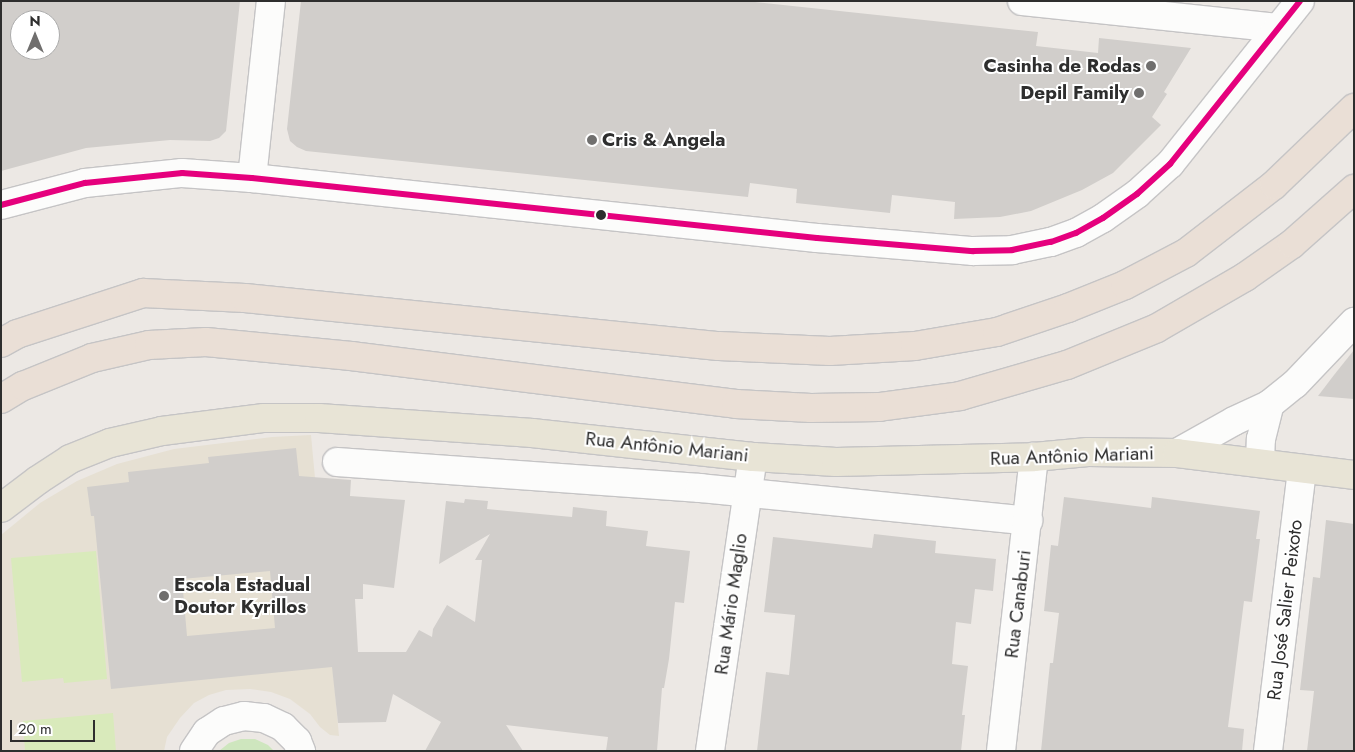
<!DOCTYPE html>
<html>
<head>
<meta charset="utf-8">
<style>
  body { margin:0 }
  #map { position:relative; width:1355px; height:752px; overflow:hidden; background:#ece8e4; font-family:Jost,sans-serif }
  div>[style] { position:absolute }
  .education>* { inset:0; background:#e6e0d3 }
  .green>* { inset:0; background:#cee6be }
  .pitch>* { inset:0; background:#d9eabb }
  .building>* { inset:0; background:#d1cecb }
  .roads { filter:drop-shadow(1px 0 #c5c4c5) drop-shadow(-1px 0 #c5c4c5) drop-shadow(0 1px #c5c4c5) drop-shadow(0 -1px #c5c4c5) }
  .minor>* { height:28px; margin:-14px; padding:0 14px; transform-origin:14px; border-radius:14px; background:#fcfcfb }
  .major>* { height:28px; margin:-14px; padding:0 14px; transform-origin:14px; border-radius:14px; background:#e8e4d6 }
  .highway>* { height:28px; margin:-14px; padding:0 14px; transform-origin:14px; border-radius:14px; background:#eadfd6 }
  .bus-1>* { height:6px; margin:-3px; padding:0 3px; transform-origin:3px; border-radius:3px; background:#e5007d }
  .dots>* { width:14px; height:14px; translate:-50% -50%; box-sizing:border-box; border:2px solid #fff; border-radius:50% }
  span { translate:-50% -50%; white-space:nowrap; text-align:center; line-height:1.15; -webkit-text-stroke:4px #fff; paint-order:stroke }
  .poi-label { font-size:19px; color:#2e2e2e; font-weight:700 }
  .right { translate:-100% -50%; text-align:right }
  .left { translate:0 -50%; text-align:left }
  .street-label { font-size:19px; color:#2e2e2e }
  .frame { position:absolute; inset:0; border:2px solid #2e2e2e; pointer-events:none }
  .north { position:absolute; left:10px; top:10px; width:50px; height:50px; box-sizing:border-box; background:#fff; border:1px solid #ababab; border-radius:50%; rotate:0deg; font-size:14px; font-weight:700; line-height:20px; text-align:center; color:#2e2e2e }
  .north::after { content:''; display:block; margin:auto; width:18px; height:22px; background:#706f6e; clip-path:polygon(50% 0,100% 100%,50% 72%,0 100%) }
  .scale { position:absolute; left:10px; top:720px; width:85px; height:22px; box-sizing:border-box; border:2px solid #2e2e2e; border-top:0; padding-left:6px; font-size:15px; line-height:18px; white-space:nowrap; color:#2e2e2e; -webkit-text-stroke:4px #fff; paint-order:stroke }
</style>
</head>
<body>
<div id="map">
  <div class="education">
    <i style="clip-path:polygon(311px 435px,339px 736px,330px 735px,320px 727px,310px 714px,290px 699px,271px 692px,250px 689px,226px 690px,209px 695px,194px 703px,180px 718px,167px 737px,164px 751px,1px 751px,1px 535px,40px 503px,77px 481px,117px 464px,174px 449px,272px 437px)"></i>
  </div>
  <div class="green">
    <i style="clip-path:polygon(241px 739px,255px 739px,268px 745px,274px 751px,219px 751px,229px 743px)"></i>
  </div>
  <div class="pitch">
    <i style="clip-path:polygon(96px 551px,107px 679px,64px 683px,63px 678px,22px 682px,11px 558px)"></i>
    <i style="clip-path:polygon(113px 713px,116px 751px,25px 751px,23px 721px)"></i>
  </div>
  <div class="building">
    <i style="clip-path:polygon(evenodd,1px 1px,240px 1px,226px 131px,219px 138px,210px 141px,170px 140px,86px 148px,1px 171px,1px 1px,20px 20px,50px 20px,50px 50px,20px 50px,20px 20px)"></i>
    <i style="clip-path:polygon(301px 1px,746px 1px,1038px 32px,1036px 46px,1098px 53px,1099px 38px,1191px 48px,1164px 92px,1167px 94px,1152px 117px,1161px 125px,1113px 173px,1082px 190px,1031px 211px,1000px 217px,954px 219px,955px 202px,892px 195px,890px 213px,796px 203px,797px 189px,750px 183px,748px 197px,306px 151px,297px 147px,290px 141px,287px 129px)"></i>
    <i style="clip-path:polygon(1354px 350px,1354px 399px,1318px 396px,1334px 375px)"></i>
    <i style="clip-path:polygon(evenodd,296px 448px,299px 476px,351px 480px,350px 496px,405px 500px,394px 588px,363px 584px,363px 599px,355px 599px,358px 652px,406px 652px,419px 630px,432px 637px,433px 629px,447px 605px,475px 622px,482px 560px,475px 560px,490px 534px,439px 564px,446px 501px,464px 503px,465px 499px,488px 501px,487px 509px,572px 517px,573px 507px,607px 511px,606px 526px,648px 531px,646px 546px,690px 551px,684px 603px,675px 602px,669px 659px,664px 688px,662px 688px,657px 751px,606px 751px,608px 737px,506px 725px,523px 751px,425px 751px,441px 722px,393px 694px,386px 722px,338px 723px,332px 667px,111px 689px,94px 516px,91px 516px,87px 487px,129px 482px,128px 472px,209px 463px,208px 457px,296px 448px,270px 571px,275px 628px,187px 636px,182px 579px,270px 571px)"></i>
    <i style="clip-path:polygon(1064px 497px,1151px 508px,1152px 497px,1260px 511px,1256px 539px,1260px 539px,1252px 602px,1244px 601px,1228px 727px,1244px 729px,1242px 751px,1041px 751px,1050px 663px,1053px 663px,1059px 613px,1044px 611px,1051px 545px,1058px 546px)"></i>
    <i style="clip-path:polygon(1326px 520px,1354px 524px,1354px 751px,1307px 751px,1314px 691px,1300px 690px,1313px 577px,1320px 578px)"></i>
    <i style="clip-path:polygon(874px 534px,936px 541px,935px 553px,996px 559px,993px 591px,975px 589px,971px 624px,956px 622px,952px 664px,968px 666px,962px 715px,965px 715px,961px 751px,757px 751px,766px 672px,789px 675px,795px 615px,764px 612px,773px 537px,872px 548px)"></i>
  </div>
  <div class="roads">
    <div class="minor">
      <i style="left:1022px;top:1px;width:257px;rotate:6deg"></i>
      <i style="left:252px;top:178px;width:178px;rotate:-83.9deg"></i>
      <i style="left:1px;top:205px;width:87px;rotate:-14.7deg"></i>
      <i style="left:85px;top:183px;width:98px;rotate:-5.9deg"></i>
      <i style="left:182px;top:173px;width:70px;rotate:4.1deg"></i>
      <i style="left:252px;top:178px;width:568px;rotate:6.06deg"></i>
      <i style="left:817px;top:238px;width:157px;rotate:4.8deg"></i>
      <i style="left:973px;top:251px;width:39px;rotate:-1deg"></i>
      <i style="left:1012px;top:250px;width:40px;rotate:-12deg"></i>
      <i style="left:1051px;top:242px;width:27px;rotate:-20deg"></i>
      <i style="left:1076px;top:233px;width:31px;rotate:-29deg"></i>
      <i style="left:1103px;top:218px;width:42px;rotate:-35.2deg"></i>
      <i style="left:1137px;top:194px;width:45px;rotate:-42.3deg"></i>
      <i style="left:1170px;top:164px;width:208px;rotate:-51.4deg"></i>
      <i style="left:1177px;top:453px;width:65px;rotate:-29.3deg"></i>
      <i style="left:1234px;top:421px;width:40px;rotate:-25deg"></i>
      <i style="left:1270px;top:404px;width:32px;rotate:-39deg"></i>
      <i style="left:1295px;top:384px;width:86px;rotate:-46.4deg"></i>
      <i style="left:337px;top:462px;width:364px;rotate:4.1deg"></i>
      <i style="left:700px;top:488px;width:330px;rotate:5.7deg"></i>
      <i style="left:1260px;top:463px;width:24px;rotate:-88deg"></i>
      <i style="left:1261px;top:439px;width:36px;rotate:-76deg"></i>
      <i style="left:194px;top:751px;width:23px;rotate:-56deg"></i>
      <i style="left:207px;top:732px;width:20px;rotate:-33deg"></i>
      <i style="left:224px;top:721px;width:21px;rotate:-14deg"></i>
      <i style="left:244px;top:716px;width:20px;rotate:6deg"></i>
      <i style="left:264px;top:718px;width:21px;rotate:25deg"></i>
      <i style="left:283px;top:727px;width:20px;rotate:45deg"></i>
      <i style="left:297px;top:741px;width:11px;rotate:68deg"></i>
      <i style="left:710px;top:751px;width:297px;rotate:-81.7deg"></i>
      <i style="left:1001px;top:751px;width:296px;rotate:-83.6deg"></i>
      <i style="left:1268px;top:751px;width:284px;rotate:-83.1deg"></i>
    </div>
    <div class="major">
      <i style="left:1px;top:508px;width:46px;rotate:-37.1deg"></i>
      <i style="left:38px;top:480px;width:38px;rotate:-33deg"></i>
      <i style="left:70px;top:459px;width:43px;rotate:-21.8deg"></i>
      <i style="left:110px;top:443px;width:53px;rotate:-13deg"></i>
      <i style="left:162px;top:431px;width:103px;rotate:-7.3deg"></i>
      <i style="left:264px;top:418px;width:55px"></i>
      <i style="left:319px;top:418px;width:214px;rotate:4deg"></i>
      <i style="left:532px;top:433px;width:222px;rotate:6.2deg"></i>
      <i style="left:753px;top:457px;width:83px;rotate:3.4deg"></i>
      <i style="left:836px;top:462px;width:198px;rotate:-1.4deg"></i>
      <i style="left:1034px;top:457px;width:54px;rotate:-5.3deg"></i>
      <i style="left:1088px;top:452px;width:89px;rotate:0.6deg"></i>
      <i style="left:1177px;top:453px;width:178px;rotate:7.1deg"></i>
    </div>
    <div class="highway">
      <i style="left:1px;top:343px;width:18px;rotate:-29deg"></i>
      <i style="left:17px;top:334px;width:133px;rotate:-18deg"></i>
      <i style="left:143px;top:293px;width:102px;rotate:2.8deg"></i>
      <i style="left:245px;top:298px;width:476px;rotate:5.8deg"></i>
      <i style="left:719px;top:346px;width:111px;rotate:2.6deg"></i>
      <i style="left:830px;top:351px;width:85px;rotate:-3.4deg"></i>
      <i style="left:915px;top:346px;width:83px;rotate:-9.7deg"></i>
      <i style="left:997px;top:332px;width:75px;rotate:-18.7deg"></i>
      <i style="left:1068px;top:308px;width:61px;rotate:-22deg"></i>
      <i style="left:1125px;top:285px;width:69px;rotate:-27.7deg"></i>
      <i style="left:1186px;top:253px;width:111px;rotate:-37.7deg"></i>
      <i style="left:1274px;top:185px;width:111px;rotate:-43.9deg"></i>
      <i style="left:1px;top:399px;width:26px;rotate:-31deg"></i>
      <i style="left:23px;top:386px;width:74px;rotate:-22.1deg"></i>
      <i style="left:92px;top:358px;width:58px;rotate:-12.8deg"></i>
      <i style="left:149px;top:345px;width:57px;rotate:-3deg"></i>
      <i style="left:206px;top:342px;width:146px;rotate:5.5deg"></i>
      <i style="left:351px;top:356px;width:388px;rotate:7.1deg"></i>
      <i style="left:736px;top:404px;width:75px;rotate:3.1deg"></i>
      <i style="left:811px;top:408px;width:68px;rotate:-0.8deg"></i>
      <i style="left:879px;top:407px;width:82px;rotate:-7.7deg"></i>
      <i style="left:960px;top:396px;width:111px;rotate:-16.2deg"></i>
      <i style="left:1067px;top:365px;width:97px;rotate:-22.3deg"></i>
      <i style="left:1157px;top:328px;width:102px;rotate:-30.1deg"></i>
      <i style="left:1245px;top:277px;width:57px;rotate:-35.1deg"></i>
      <i style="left:1292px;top:244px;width:83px;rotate:-41.6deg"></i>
    </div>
  </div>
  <div class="bus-1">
    <i style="left:1px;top:205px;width:87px;rotate:-14.7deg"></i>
    <i style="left:85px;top:183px;width:98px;rotate:-5.9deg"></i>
    <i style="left:182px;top:173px;width:70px;rotate:4.1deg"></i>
    <i style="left:252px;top:178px;width:568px;rotate:6.06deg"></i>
    <i style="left:817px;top:238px;width:157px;rotate:4.8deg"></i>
    <i style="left:973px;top:251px;width:39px;rotate:-1deg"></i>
    <i style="left:1012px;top:250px;width:40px;rotate:-12deg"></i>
    <i style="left:1051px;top:242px;width:27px;rotate:-20deg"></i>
    <i style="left:1076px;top:233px;width:31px;rotate:-29deg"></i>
    <i style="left:1103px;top:218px;width:42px;rotate:-35.2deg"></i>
    <i style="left:1137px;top:194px;width:45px;rotate:-42.3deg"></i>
    <i style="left:1170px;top:164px;width:208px;rotate:-51.4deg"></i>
  </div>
  <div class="dots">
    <i style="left:1151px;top:66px;background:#706f6e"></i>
    <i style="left:1139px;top:93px;background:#706f6e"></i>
    <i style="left:592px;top:140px;background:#706f6e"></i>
    <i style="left:601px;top:215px;background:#2e2e2e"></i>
    <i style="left:164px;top:596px;background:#706f6e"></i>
  </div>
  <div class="poi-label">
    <span class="right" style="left:1141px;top:66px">Casinha de Rodas</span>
    <span class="right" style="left:1129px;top:93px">Depil Family</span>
    <span class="left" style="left:602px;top:140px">Cris &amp; Angela</span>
    <span class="left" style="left:174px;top:596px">Escola Estadual<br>Doutor Kyrillos</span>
  </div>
  <div class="street-label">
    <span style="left:667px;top:447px;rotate:6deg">Rua Antônio Mariani</span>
    <span style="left:1072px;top:456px;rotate:-2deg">Rua Antônio Mariani</span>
    <span style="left:731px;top:604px;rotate:-82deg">Rua Mário Maglio</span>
    <span style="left:1018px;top:604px;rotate:-83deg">Rua Canaburi</span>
    <span style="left:1285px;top:610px;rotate:-83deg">Rua José Salier Peixoto</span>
  </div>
  <div class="frame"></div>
  <div class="north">N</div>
  <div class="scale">20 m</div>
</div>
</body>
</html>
